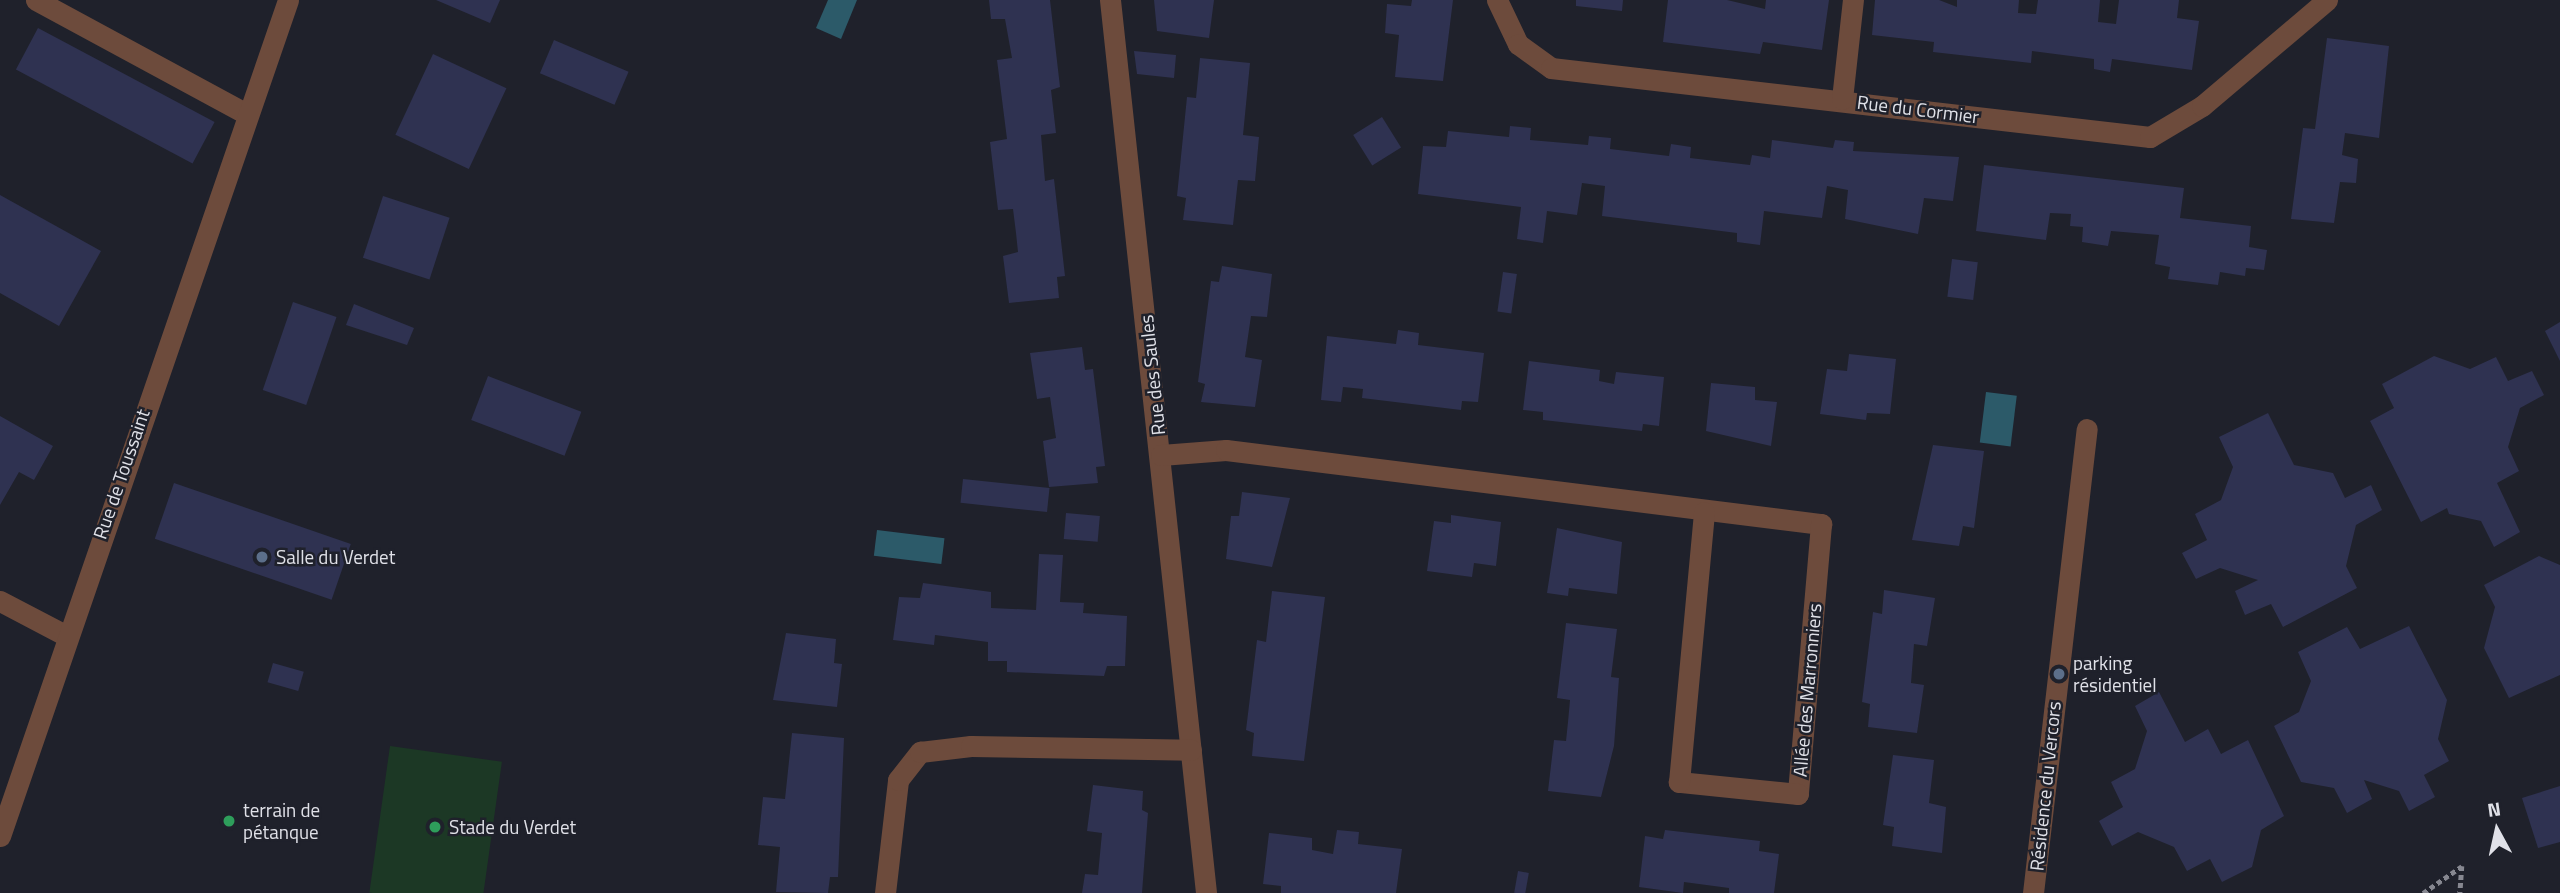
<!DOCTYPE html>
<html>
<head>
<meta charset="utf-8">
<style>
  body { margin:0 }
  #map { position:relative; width:2560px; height:893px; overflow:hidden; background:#1f212b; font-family:"Titillium Web",sans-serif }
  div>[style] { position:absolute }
  .green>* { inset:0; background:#1c3825; transform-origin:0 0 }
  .water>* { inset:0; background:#2c5a69; transform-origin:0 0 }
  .building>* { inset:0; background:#2f3251; transform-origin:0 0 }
  .path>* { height:4.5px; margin-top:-2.25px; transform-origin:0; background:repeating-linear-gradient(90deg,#868790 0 5px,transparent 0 8.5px) }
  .minor>* { height:21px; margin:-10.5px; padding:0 10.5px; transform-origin:10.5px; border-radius:10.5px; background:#6d4b3c }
  .tertiary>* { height:21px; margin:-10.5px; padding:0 10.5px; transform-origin:10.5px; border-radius:10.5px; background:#6d4b3c }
  .dots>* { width:19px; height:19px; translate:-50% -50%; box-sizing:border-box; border:4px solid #1f212b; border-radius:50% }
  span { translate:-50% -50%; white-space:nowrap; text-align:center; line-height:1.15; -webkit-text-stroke:5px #1f212b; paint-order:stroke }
  .street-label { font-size:19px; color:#e0e1e8 }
  .poi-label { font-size:19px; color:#e0e1e8 }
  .left { translate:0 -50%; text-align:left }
  .north { position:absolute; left:2462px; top:795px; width:70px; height:70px; -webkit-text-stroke:5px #1f212b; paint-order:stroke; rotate:352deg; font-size:19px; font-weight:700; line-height:28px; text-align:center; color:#e0e1e8 }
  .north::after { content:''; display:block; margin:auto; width:24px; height:32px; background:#e0e1e8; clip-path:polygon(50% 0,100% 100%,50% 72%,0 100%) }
</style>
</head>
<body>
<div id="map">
  <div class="green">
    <i style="left:390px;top:746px;width:113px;height:148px;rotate:8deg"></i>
  </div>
  <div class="water">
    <i style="clip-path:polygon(828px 0,857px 0,841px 39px,816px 28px)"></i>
    <i style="left:1986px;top:392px;width:31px;height:51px;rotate:7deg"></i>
    <i style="left:877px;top:530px;width:68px;height:26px;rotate:7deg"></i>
  </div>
  <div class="building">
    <i style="clip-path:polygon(436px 0,500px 0,490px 23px)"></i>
    <i style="clip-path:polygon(989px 0,1050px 0,1060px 87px,1051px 90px,1056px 133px,1041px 135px,1045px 181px,1054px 179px,1065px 276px,1057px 277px,1059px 298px,1009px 303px,1003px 256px,1018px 252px,1016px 233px,1013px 209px,998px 210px,990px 142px,1007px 139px,997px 60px,1012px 58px,1005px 19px,991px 19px)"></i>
    <i style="clip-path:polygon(1154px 0,1214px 0,1209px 38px,1157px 31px)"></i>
    <i style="clip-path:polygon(1412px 0,1453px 0,1443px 81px,1395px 77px,1399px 35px,1385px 33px,1387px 4px,1411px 6px)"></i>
    <i style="clip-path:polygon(1576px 0,1623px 0,1622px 11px,1576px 6px)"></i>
    <i style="clip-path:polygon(1668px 0,1727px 0,1765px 9px,1766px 0,1829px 0,1822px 50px,1763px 42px,1760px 54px,1663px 42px)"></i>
    <i style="clip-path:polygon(1875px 0,1939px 0,1957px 7px,1957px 0,2019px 0,2018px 13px,2036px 14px,2038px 0,2100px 0,2098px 22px,2116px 24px,2119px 0,2179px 0,2177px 18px,2199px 21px,2192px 70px,2112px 59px,2110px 72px,2094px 69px,2094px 59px,2032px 51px,2031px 63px,1933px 52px,1934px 42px,1872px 35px)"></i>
    <i style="left:38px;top:28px;width:200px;height:47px;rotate:28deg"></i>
    <i style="clip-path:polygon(2327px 38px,2389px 46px,2379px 138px,2345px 133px,2342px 155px,2358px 159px,2356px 183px,2340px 182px,2334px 223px,2291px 219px,2303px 128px,2315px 129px)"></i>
    <i style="left:554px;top:40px;width:81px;height:36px;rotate:23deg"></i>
    <i style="clip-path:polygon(1134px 51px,1176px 55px,1174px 78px,1137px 74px)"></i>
    <i style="left:433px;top:54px;width:81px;height:89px;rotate:25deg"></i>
    <i style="clip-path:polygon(1200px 58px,1250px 63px,1243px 135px,1259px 137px,1255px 181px,1238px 180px,1233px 225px,1183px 220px,1186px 198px,1177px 196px,1187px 97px,1196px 98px)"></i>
    <i style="left:1382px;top:117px;width:36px;height:34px;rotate:58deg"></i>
    <i style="clip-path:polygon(1510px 126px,1531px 128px,1530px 140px,1588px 145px,1589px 136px,1611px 138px,1610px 149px,1669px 156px,1671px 144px,1691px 147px,1690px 158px,1750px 165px,1752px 155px,1770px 158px,1772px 140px,1833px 148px,1835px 140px,1854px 142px,1853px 151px,1959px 157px,1953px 201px,1924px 198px,1918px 234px,1845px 219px,1848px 190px,1827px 186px,1822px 218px,1764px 211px,1760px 245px,1737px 242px,1737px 233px,1602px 216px,1605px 186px,1582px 183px,1577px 215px,1547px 211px,1543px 243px,1517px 239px,1521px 207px,1418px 194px,1423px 146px,1446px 147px,1448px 131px,1509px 137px)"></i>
    <i style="clip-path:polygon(1984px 165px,2184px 188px,2180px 218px,2251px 226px,2249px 247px,2267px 250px,2264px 270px,2246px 268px,2245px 276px,2220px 272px,2218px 285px,2168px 279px,2170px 267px,2155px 264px,2159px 235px,2111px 231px,2108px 246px,2082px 242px,2083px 227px,2070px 226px,2071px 214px,2050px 213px,2046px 240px,1976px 231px)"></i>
    <i style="clip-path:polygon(0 195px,101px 251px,59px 326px,0 293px)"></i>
    <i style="left:383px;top:196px;width:70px;height:65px;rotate:18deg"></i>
    <i style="left:1952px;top:259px;width:26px;height:38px;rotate:7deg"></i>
    <i style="clip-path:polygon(1222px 266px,1272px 274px,1267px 317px,1251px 316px,1245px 357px,1262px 360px,1255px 407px,1201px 402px,1205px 384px,1198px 382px,1211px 281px,1219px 282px)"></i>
    <i style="left:1503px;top:272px;width:14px;height:40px;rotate:8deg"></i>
    <i style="left:293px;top:302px;width:46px;height:93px;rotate:19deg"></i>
    <i style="clip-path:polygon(354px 304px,414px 328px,407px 345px,346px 325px)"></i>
    <i style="clip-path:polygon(2560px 322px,2560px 361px,2545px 331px)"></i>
    <i style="clip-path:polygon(1398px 330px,1419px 333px,1418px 345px,1484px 353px,1478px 402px,1462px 401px,1461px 410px,1362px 398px,1363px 389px,1343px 387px,1341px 402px,1321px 400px,1327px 336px,1396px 344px)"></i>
    <i style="clip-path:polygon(1082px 347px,1085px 370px,1093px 369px,1105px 466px,1096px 467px,1098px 483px,1049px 487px,1043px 441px,1056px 438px,1050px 397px,1037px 399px,1030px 353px)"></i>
    <i style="clip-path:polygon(1849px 354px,1896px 359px,1890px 414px,1867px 413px,1866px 420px,1820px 414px,1827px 369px,1847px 371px)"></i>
    <i style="clip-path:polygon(2434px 356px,2470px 369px,2496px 357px,2508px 381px,2532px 371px,2544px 395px,2520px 408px,2508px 447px,2519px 471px,2497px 483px,2520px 532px,2494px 547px,2481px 521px,2449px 514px,2447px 508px,2421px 522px,2370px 421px,2394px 408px,2382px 384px)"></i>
    <i style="clip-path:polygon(1529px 361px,1600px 370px,1599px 381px,1614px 384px,1616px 372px,1664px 377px,1659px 426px,1643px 424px,1642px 431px,1543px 420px,1543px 412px,1523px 410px)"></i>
    <i style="left:488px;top:376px;width:100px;height:47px;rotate:21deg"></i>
    <i style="clip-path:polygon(1711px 383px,1755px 387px,1755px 400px,1777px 402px,1771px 446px,1706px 431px)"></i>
    <i style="clip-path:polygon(2268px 413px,2294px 465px,2333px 473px,2345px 498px,2371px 485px,2382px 510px,2356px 525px,2346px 566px,2357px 588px,2283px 627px,2271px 604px,2245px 615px,2235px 591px,2258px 580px,2220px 568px,2196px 579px,2182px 553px,2207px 540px,2195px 514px,2221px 500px,2233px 467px,2219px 437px)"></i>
    <i style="clip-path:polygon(0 416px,53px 446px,34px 480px,19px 472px,0 505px)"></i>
    <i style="clip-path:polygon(1933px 445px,1984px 451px,1974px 528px,1963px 526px,1959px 546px,1912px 540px)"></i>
    <i style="left:963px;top:479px;width:87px;height:24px;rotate:6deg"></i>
    <i style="left:174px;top:483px;width:187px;height:59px;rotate:19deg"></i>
    <i style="clip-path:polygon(1242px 492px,1290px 498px,1272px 567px,1226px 559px,1231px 516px,1239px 516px)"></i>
    <i style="left:1066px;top:513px;width:34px;height:26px;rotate:5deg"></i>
    <i style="clip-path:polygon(1451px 515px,1501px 522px,1496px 566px,1474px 563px,1472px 577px,1427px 571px,1434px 521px,1451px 523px)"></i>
    <i style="clip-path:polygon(1557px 528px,1622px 542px,1617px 594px,1569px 588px,1568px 596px,1547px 593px)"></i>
    <i style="clip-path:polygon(1039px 554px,1063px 555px,1060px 602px,1084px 603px,1083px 613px,1127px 616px,1125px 666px,1107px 666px,1104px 676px,1007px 672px,1007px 661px,988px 661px,988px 642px,935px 635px,934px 645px,893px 640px,899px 597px,920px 598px,923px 583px,991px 592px,991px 608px,1036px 610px)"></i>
    <i style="clip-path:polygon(2539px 556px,2560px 565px,2560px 675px,2509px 698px,2484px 648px,2495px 607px,2484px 585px)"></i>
    <i style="clip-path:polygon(1884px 590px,1935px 598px,1927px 646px,1914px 644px,1911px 683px,1924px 685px,1917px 733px,1868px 727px,1870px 704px,1862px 702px,1873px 612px,1882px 614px)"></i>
    <i style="clip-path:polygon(1272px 591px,1325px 597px,1304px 761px,1252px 756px,1254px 733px,1246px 730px,1257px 640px,1266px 642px)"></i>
    <i style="clip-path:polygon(1566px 623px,1617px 629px,1611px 677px,1619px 678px,1614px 746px,1601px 797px,1548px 791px,1554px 740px,1566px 741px,1568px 722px,1570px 700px,1557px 698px)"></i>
    <i style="clip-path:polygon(2409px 626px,2447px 700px,2438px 739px,2449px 761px,2424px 775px,2435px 797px,2409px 811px,2399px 791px,2364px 780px,2372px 799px,2347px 813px,2334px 788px,2301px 782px,2274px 726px,2299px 712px,2311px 681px,2298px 652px,2347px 627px,2360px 649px)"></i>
    <i style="clip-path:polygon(786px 633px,836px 639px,834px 663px,842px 664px,837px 707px,773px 700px)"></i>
    <i style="left:273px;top:663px;width:32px;height:20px;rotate:16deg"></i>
    <i style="clip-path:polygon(2159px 692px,2185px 742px,2208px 729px,2221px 754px,2248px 740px,2284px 816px,2261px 830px,2252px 867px,2222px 882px,2210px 859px,2187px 871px,2174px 847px,2138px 832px,2112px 846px,2099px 821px,2123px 807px,2111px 782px,2135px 769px,2147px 731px,2135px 706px)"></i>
    <i style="clip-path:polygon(792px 733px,844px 738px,838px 877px,830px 877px,828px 893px,776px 892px,780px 847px,758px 845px,763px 797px,785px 799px)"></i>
    <i style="clip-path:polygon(1893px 755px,1934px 760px,1929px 803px,1946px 807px,1942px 853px,1892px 846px,1894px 827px,1883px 825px)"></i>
    <i style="clip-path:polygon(1093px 785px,1143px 791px,1142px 810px,1148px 813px,1142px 893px,1082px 893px,1085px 874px,1098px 875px,1102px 833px,1087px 831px)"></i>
    <i style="clip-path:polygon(2560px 786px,2560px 842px,2538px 848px,2522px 798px)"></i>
    <i style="clip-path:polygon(1337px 830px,1359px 832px,1358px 844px,1402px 849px,1396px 893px,1281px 893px,1281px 886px,1263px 884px,1269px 833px,1312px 838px,1312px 850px,1333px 854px)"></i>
    <i style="clip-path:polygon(1665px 830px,1760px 841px,1759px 851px,1779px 854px,1774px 893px,1729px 893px,1729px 888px,1684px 882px,1683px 893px,1639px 887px,1645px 836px,1663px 839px)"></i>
    <i style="left:1518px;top:871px;width:11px;height:22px;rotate:10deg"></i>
  </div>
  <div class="path">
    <i style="left:2423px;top:893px;width:47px;rotate:-34.7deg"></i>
    <i style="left:2462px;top:866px;width:27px;rotate:94deg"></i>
  </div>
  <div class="minor">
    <i style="left:36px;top:0;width:240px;rotate:28.4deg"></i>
    <i style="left:1110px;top:0;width:898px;rotate:83.86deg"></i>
    <i style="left:1497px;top:0;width:49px;rotate:64.5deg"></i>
    <i style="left:1518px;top:44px;width:41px;rotate:36deg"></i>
    <i style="left:1551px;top:68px;width:603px;rotate:6.57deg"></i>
    <i style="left:2150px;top:137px;width:61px;rotate:-30.8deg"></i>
    <i style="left:2202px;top:106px;width:164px;rotate:-40.3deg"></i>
    <i style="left:1842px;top:99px;width:100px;rotate:-83.7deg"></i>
    <i style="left:1161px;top:455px;width:65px;rotate:-4.4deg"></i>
    <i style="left:1226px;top:450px;width:600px;rotate:7.09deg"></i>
    <i style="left:1821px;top:524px;width:271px;rotate:94.9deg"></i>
    <i style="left:1798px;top:794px;width:120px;rotate:-174.2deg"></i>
    <i style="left:1679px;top:782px;width:271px;rotate:-84.7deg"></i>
    <i style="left:0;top:601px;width:73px;rotate:27.6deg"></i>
    <i style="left:885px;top:893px;width:114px;rotate:-83.4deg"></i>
    <i style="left:898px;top:780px;width:36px;rotate:-52deg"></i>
    <i style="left:920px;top:752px;width:51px;rotate:-6.7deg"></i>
    <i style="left:971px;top:746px;width:220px;rotate:1deg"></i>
    <i style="left:2033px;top:893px;width:467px;rotate:-83.4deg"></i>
  </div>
  <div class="tertiary">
    <i style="left:0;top:836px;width:884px;rotate:-70.99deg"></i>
  </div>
  <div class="dots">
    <i style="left:262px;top:557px;background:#5c6f8a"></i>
    <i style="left:2059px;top:674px;background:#5c6f8a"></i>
    <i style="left:229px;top:821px;background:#2e9e5b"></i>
    <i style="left:435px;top:827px;background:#2e9e5b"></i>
  </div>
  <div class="street-label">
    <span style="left:1918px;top:109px;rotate:7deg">Rue du Cormier</span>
    <span style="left:1152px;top:375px;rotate:-96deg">Rue des Saules</span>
    <span style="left:121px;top:474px;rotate:-71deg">Rue de Toussaint</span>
    <span style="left:1807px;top:690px;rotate:-85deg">Allée des Marronniers</span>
    <span style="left:2045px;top:786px;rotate:-84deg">Résidence du Vercors</span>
  </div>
  <div class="poi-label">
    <span class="left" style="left:276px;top:557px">Salle du Verdet</span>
    <span class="left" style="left:2073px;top:674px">parking<br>résidentiel</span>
    <span class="left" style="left:243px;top:821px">terrain de<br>pétanque</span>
    <span class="left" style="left:449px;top:827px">Stade du Verdet</span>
  </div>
  <div class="north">N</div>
</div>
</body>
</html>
